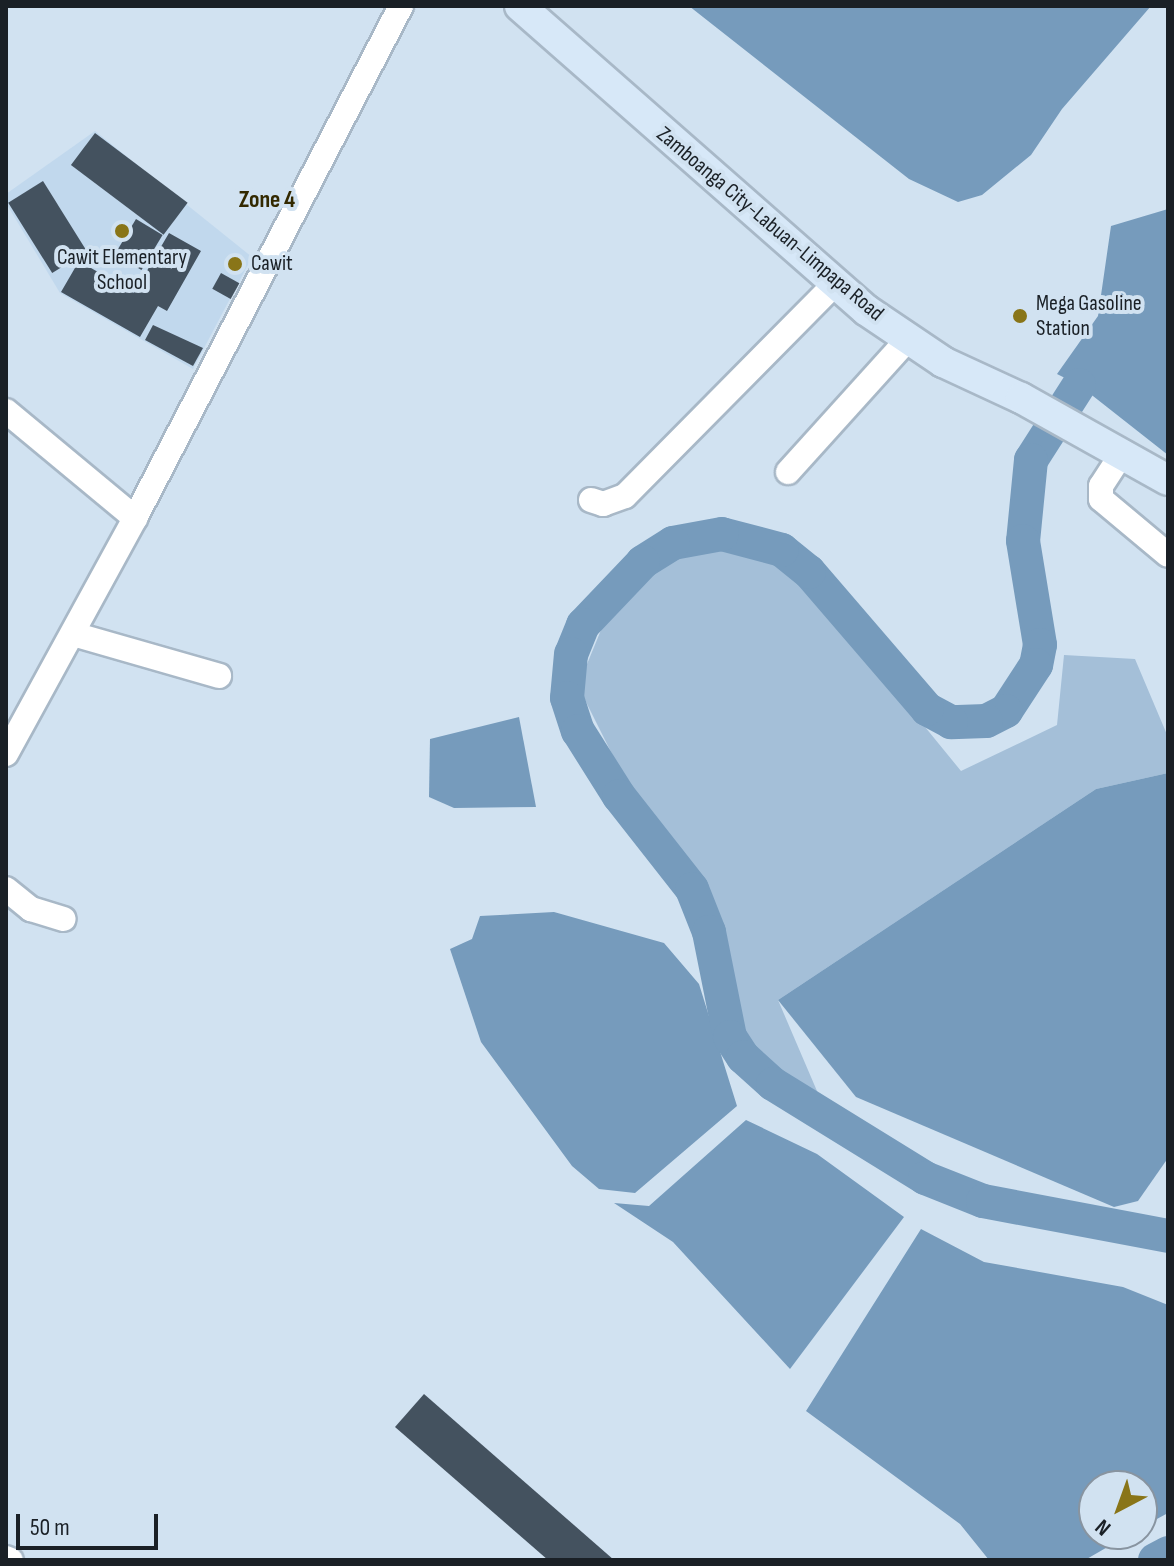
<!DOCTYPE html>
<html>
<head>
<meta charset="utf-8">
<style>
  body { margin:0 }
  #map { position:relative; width:1174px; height:1566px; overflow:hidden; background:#d1e2f1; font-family:"Sofia Sans Condensed",sans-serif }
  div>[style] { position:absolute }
  .built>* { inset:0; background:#c1d8ed }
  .green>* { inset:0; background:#a4bfd8 }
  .water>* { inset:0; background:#769bbc }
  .river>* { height:34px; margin:-17px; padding:0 17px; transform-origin:17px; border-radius:17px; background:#769bbc }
  .building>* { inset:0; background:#44525f; transform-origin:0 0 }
  .roads { filter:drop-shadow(2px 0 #a8b8c7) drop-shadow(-2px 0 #a8b8c7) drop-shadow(0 2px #a8b8c7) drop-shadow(0 -2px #a8b8c7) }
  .minor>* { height:24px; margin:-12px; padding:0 12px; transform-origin:12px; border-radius:12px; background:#fff }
  .major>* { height:30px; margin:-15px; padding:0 15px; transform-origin:15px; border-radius:15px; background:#d7e8f8 }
  .dots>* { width:22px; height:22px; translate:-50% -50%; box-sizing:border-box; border:4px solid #d1e2f1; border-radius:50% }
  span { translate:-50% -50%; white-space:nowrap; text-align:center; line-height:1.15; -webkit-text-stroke:8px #d1e2f1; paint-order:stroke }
  .street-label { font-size:22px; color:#1a2026 }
  .poi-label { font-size:22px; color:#1a2026 }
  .left { translate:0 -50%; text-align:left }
  .neighbourhood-label { font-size:24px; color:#332900; font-weight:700 }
  .frame { position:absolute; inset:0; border:8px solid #1a2026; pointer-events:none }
  .north { position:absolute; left:1078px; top:1470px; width:80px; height:80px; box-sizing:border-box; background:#d1e2f1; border:2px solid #8894a0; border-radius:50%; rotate:221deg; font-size:22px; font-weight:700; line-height:32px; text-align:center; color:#1a2026 }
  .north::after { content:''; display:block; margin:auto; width:28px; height:36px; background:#897518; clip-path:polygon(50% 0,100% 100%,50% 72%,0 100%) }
  .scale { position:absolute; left:16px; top:1514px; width:142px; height:36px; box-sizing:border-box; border:4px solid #1a2026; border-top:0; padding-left:10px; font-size:24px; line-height:28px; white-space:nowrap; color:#1a2026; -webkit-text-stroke:6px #d1e2f1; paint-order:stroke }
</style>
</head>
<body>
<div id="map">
  <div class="built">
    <i style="clip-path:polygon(95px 131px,252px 257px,193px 369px,60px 293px,6px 203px,6px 194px)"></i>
  </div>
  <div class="green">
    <i style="clip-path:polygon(683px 549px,761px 553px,823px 602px,961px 771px,1057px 725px,1064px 655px,1135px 659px,1168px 737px,1168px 773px,1096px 789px,778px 1000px,823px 1105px,769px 1073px,745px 1034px,705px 890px,617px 764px,578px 686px,608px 613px)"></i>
  </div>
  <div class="water">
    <i style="clip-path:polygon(689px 6px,1151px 6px,1062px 109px,1031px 155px,982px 195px,958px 202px,909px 179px)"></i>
    <i style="clip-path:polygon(1168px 209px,1168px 455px,1079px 385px,1057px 374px,1098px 316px,1111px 226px)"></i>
    <i style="clip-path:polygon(519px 717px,536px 807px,454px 808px,429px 797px,430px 739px)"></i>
    <i style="clip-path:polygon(1168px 773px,1168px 1158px,1138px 1201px,1114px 1207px,856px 1097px,778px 1000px,1096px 789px)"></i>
    <i style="clip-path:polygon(554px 912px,664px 943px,699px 984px,737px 1106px,635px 1193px,599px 1189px,572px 1166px,481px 1042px,450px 949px,472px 939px,480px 916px)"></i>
    <i style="clip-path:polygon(746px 1120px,817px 1154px,904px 1217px,790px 1369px,673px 1242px,614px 1203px,649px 1206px)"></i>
    <i style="clip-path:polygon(921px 1229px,984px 1262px,1123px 1287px,1168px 1305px,1168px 1513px,1142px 1527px,1142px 1486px,1094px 1486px,1094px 1534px,1130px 1534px,1085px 1560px,989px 1560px,960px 1524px,806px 1411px)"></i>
  </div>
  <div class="river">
    <i style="left:1079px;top:385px;width:89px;rotate:122.6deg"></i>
    <i style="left:1031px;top:460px;width:81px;rotate:95.6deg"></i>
    <i style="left:1023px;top:541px;width:105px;rotate:80.7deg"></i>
    <i style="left:1040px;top:645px;width:20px;rotate:101deg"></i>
    <i style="left:1036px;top:665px;width:55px;rotate:123.1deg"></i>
    <i style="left:1006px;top:711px;width:22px;rotate:153deg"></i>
    <i style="left:986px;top:721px;width:35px;rotate:178deg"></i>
    <i style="left:951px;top:722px;width:27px;rotate:-152deg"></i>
    <i style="left:927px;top:709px;width:181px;rotate:-130.7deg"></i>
    <i style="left:809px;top:572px;width:35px;rotate:-141deg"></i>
    <i style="left:782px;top:550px;width:62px;rotate:-165.1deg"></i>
    <i style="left:722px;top:534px;width:50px;rotate:169.6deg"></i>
    <i style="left:673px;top:543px;width:36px;rotate:148deg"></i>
    <i style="left:643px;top:562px;width:87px;rotate:133.6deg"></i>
    <i style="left:583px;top:625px;width:31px;rotate:112deg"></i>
    <i style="left:571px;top:654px;width:44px;rotate:95.2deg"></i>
    <i style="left:567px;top:698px;width:35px;rotate:72deg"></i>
    <i style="left:578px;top:731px;width:77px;rotate:57.8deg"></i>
    <i style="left:619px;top:796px;width:118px;rotate:51.9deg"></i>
    <i style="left:692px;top:889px;width:46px;rotate:68.4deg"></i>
    <i style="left:709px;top:932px;width:107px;rotate:78.7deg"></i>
    <i style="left:730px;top:1037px;width:24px;rotate:57deg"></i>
    <i style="left:743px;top:1057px;width:40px;rotate:42deg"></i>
    <i style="left:773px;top:1084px;width:179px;rotate:31.7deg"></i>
    <i style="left:925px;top:1178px;width:62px;rotate:21.6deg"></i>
    <i style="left:983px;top:1201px;width:188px;rotate:10.7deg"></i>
    <i style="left:1155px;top:1560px;width:15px;rotate:-28deg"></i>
  </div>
  <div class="building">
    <i style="left:95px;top:133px;width:116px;height:40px;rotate:37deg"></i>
    <i style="left:43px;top:181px;width:83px;height:41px;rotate:58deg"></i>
    <i style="left:136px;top:219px;width:31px;height:41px;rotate:31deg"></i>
    <i style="clip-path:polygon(169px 233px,201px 251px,167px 311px,158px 306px,140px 337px,61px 292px,79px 261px,134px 293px)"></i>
    <i style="left:221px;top:273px;width:21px;height:18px;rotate:29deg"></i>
    <i style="clip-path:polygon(153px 325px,203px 348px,193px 366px,145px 340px)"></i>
    <i style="clip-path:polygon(424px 1394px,614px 1560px,548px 1560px,395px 1427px)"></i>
  </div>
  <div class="roads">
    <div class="minor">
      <i style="left:6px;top:411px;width:168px;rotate:39.7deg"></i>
      <i style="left:1123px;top:452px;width:40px;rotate:122.9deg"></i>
      <i style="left:1101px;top:486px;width:13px;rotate:90deg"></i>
      <i style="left:1101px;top:499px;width:87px;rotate:39.9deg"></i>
      <i style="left:788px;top:472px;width:181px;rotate:-47.9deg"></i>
      <i style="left:591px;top:500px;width:13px;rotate:18deg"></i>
      <i style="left:603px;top:504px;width:23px;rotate:-20deg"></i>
      <i style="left:625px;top:496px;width:297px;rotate:-45.3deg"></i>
      <i style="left:73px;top:634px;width:152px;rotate:16deg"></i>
      <i style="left:6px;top:754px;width:269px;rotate:-61.3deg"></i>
      <i style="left:135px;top:518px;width:577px;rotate:-62.55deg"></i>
      <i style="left:6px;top:889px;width:32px;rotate:39deg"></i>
      <i style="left:31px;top:909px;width:34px;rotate:17deg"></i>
      <i style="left:6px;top:1558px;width:5px;rotate:22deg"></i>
    </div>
    <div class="major">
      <i style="left:520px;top:6px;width:461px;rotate:41.3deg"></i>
      <i style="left:866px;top:310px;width:93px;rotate:34deg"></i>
      <i style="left:943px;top:362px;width:86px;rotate:24.8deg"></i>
      <i style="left:1021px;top:398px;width:168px;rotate:29.2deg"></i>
    </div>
  </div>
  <div class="dots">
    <i style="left:122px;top:231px;background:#897518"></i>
    <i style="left:235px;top:264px;background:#897518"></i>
    <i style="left:1020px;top:316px;background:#897518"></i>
  </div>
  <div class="street-label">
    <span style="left:770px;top:224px;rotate:40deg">Zamboanga City-Labuan-Limpapa Road</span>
  </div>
  <div class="poi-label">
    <span style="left:122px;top:270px">Cawit Elementary<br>School</span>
    <span class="left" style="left:251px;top:264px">Cawit</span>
    <span class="left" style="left:1036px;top:316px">Mega Gasoline<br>Station</span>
  </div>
  <div class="neighbourhood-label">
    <span style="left:267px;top:200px">Zone 4</span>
  </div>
  <div class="frame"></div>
  <div class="north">N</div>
  <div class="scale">50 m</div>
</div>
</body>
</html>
